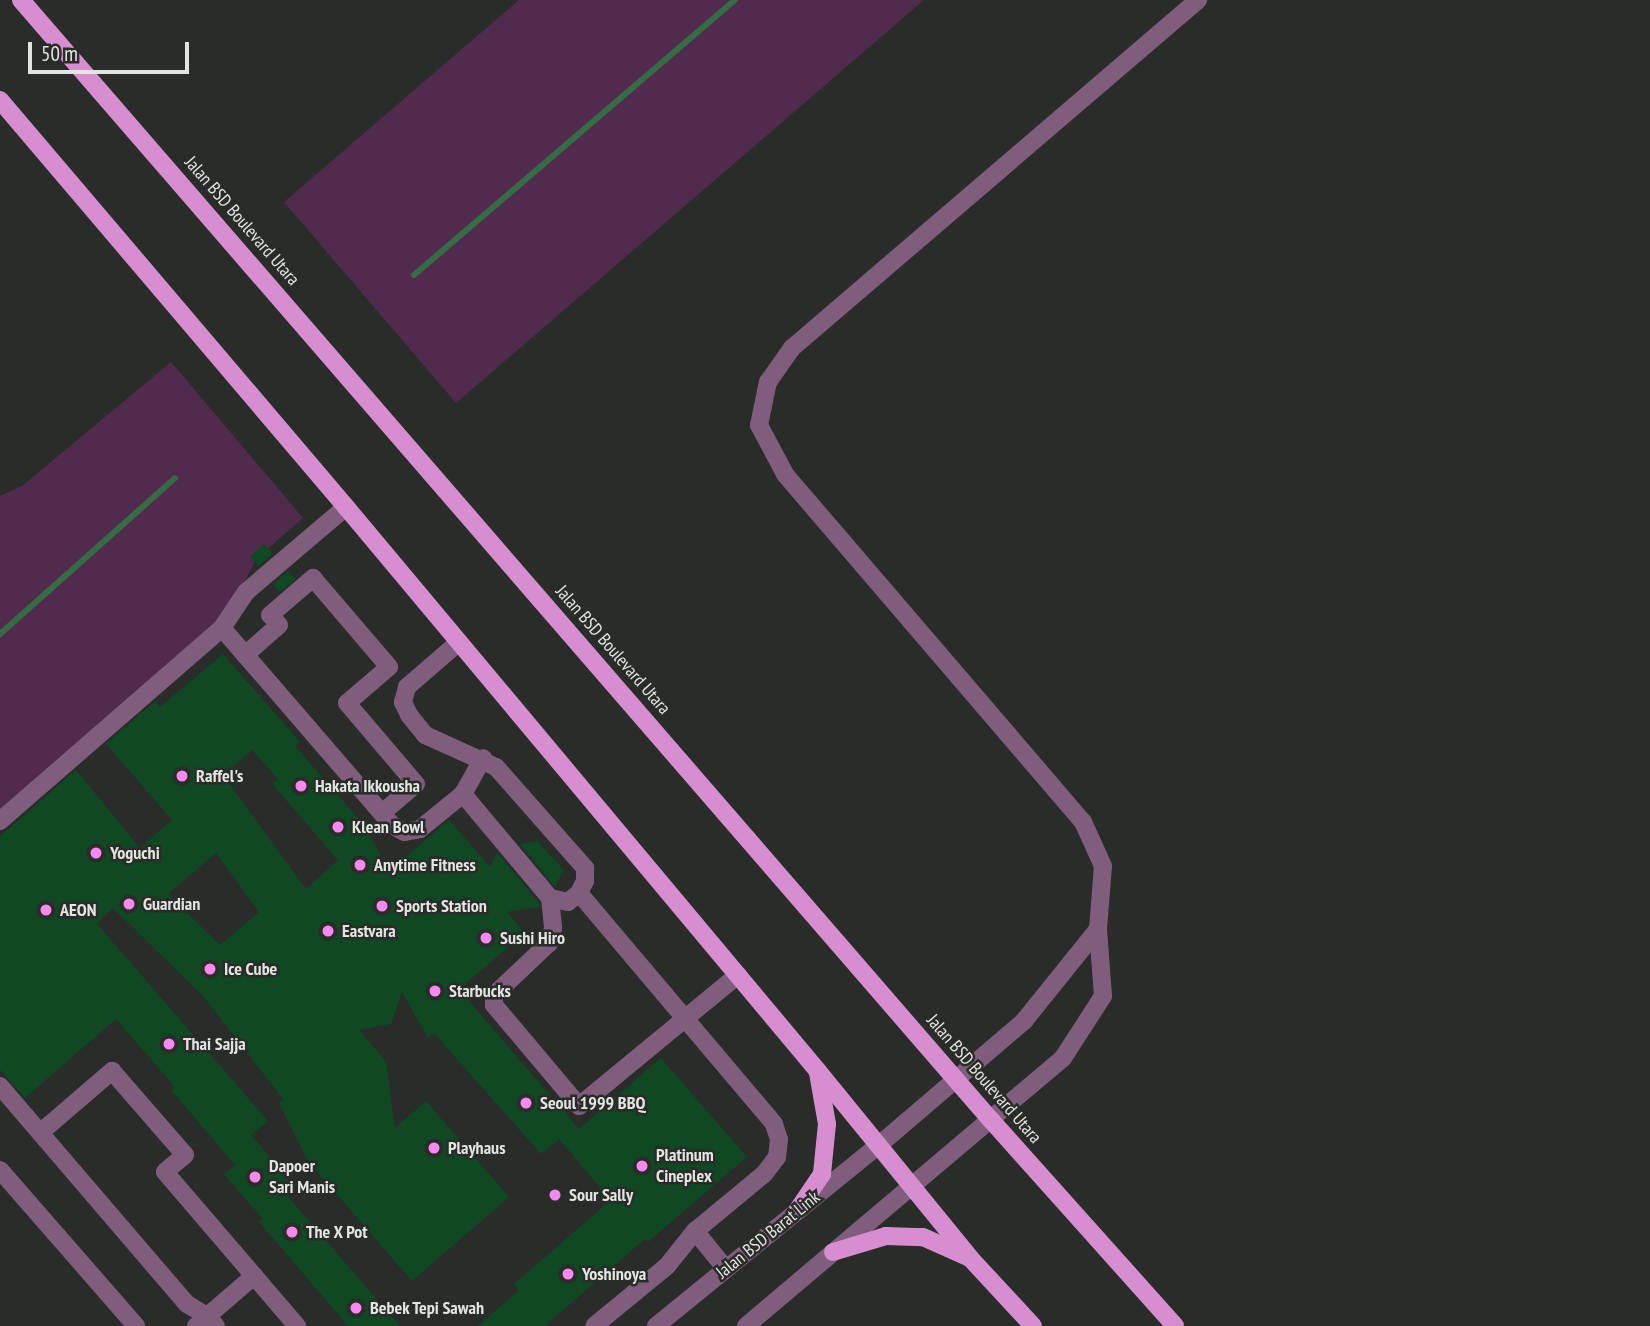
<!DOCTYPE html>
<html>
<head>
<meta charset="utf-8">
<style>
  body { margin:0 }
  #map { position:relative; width:1650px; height:1326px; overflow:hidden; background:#292c29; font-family:"PT Sans Narrow",sans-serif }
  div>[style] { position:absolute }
  .green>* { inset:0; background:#512b4e }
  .stream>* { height:6px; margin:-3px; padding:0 3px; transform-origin:3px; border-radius:3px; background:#366b45 }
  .building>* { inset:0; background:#0f4823; transform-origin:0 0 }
  .minor>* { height:18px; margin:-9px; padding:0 9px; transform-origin:9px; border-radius:9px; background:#815d7d }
  .major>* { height:18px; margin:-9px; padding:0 9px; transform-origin:9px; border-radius:9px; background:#d78ed0 }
  .dots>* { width:19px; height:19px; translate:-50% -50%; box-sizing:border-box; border:4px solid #292c29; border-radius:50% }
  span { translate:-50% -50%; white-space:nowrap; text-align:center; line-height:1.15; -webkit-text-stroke:5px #292c29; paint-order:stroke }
  .street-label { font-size:18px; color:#e3e5e3 }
  .poi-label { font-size:18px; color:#e3e5e3; font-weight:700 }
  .left { translate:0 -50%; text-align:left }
  .scale { position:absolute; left:28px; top:42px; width:161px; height:32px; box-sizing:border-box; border:4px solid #e3e5e3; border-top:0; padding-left:9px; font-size:21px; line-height:24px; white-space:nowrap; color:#e3e5e3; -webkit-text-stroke:5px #292c29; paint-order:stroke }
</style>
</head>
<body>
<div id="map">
  <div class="green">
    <i style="clip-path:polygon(519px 0,924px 0,456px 403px,284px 202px)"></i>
    <i style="clip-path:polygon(171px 362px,303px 518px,257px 558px,221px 624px,0 811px,0 496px,22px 486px)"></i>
  </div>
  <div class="stream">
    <i style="left:414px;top:275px;width:423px;rotate:-40.6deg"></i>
    <i style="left:0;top:634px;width:234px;rotate:-41.7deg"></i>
  </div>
  <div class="building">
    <i style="left:264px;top:544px;width:13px;height:19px;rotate:48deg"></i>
    <i style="left:288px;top:571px;width:11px;height:20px;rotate:49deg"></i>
    <i style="clip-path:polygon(evenodd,223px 654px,300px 742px,295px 746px,365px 826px,389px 871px,449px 820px,490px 867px,497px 852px,539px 903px,540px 907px,507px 912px,525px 933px,463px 986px,473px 998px,469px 1001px,579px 1129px,661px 1058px,747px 1157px,648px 1242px,645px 1239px,545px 1326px,478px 1326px,519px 1290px,514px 1284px,611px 1200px,559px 1139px,541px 1154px,434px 1033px,428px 1038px,402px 992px,391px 1024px,359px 1030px,386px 1061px,395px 1128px,426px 1101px,509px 1197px,412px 1281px,308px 1161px,279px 1103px,283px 1099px,203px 996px,113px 908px,97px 924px,268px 1121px,251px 1135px,292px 1184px,283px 1191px,400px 1326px,348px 1326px,259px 1222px,263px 1219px,224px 1174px,235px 1165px,171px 1090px,175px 1087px,116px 1019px,25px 1098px,0 1070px,0 836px,76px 770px,140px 848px,172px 820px,106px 744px,155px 701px,160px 707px,223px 654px,252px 750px,278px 779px,272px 784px,338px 860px,306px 889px,223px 775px,252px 750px,223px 654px,216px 853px,259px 912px,220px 945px,168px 894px,216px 853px)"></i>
    <i style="clip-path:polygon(537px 841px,564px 870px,555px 887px,520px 844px)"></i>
  </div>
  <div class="minor">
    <i style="left:222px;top:628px;width:262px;rotate:49.2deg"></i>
    <i style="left:393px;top:826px;width:13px;rotate:27deg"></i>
    <i style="left:405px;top:832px;width:15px;rotate:-11deg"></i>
    <i style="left:420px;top:829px;width:55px;rotate:-39.1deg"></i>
    <i style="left:463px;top:794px;width:41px;rotate:-60.9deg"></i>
    <i style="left:459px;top:642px;width:69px;rotate:139.1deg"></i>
    <i style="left:407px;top:687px;width:16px;rotate:105deg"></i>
    <i style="left:403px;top:702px;width:14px;rotate:65deg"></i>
    <i style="left:409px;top:715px;width:26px;rotate:51deg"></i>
    <i style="left:425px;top:735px;width:78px;rotate:24.3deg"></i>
    <i style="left:496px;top:767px;width:135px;rotate:48.6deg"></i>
    <i style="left:585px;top:868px;width:13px;rotate:90deg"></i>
    <i style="left:585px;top:881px;width:13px;rotate:117deg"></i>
    <i style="left:579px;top:893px;width:14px;rotate:141deg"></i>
    <i style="left:568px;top:902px;width:18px;rotate:-167deg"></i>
    <i style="left:550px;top:898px;width:136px;rotate:-129.9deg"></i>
    <i style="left:245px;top:655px;width:45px;rotate:-41.4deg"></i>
    <i style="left:279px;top:625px;width:13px;rotate:-132deg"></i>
    <i style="left:270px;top:615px;width:57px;rotate:-40.7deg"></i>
    <i style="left:313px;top:578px;width:117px;rotate:49.5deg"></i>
    <i style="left:389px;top:667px;width:55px;rotate:139.4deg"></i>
    <i style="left:347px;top:703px;width:106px;rotate:49.6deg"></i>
    <i style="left:416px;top:784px;width:45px;rotate:139.5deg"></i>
    <i style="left:0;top:821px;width:294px;rotate:-41deg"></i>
    <i style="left:222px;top:628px;width:43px;rotate:-56.3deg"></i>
    <i style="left:246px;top:592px;width:131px;rotate:-40.4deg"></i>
    <i style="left:579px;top:893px;width:302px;rotate:49.8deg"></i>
    <i style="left:774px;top:1124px;width:16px;rotate:72deg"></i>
    <i style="left:779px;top:1139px;width:18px;rotate:96deg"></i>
    <i style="left:777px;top:1157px;width:21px;rotate:127deg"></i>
    <i style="left:764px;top:1174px;width:89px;rotate:140.4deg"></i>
    <i style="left:695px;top:1231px;width:45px;rotate:128.7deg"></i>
    <i style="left:667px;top:1266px;width:94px;rotate:140.6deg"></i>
    <i style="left:550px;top:898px;width:30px;rotate:84deg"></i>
    <i style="left:553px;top:928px;width:16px;rotate:105deg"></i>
    <i style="left:549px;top:943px;width:76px;rotate:136.6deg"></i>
    <i style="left:494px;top:995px;width:10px;rotate:90deg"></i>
    <i style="left:494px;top:1005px;width:132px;rotate:49.9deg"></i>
    <i style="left:579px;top:1106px;width:206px;rotate:-39.5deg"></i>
    <i style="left:0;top:1086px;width:287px;rotate:49.4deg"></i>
    <i style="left:187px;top:1304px;width:23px;rotate:31deg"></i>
    <i style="left:207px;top:1316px;width:13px;rotate:48deg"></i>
    <i style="left:41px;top:1132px;width:94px;rotate:-40.7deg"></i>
    <i style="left:112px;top:1071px;width:111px;rotate:49deg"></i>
    <i style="left:185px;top:1155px;width:26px;rotate:140deg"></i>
    <i style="left:165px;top:1172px;width:203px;rotate:49.4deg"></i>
    <i style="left:0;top:1170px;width:207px;rotate:48.9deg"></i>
    <i style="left:695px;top:1231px;width:49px;rotate:50.8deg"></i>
    <i style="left:196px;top:1326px;width:77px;rotate:-40.8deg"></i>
    <i style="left:656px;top:1326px;width:287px;rotate:-39.1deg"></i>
    <i style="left:879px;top:1145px;width:191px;rotate:-40.5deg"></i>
    <i style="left:1024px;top:1021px;width:118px;rotate:-51.2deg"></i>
    <i style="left:746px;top:1326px;width:415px;rotate:-40.2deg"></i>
    <i style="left:1063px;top:1058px;width:74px;rotate:-57.2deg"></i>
    <i style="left:1103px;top:996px;width:67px;rotate:-94.3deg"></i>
    <i style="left:1098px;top:929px;width:63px;rotate:-85.5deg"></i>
    <i style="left:1103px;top:866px;width:48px;rotate:-114.4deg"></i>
    <i style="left:1083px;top:822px;width:458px;rotate:-130.6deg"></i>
    <i style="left:785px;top:474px;width:55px;rotate:-118deg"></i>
    <i style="left:759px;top:425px;width:44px;rotate:-78.2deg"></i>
    <i style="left:768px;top:382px;width:42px;rotate:-54.8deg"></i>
    <i style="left:792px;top:348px;width:535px;rotate:-40.6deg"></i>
  </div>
  <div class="major">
    <i style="left:21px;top:0;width:1482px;rotate:49.11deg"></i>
    <i style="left:991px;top:1120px;width:276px;rotate:48.2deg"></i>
    <i style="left:0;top:100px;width:534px;rotate:49.63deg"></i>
    <i style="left:346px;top:507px;width:734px;rotate:50.08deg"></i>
    <i style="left:817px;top:1070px;width:244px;rotate:50.8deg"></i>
    <i style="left:971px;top:1259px;width:91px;rotate:47.2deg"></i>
    <i style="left:797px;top:1211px;width:45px;rotate:-56deg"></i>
    <i style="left:822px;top:1174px;width:50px;rotate:-84.3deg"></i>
    <i style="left:827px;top:1124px;width:52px;rotate:-100deg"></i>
    <i style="left:833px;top:1252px;width:55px;rotate:-16.8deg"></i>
    <i style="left:886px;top:1236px;width:37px;rotate:2deg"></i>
    <i style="left:923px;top:1237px;width:49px;rotate:24deg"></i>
  </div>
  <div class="dots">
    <i style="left:182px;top:776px;background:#f689ed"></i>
    <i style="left:301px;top:786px;background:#f689ed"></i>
    <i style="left:338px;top:827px;background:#f689ed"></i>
    <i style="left:96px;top:853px;background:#f689ed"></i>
    <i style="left:360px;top:865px;background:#f689ed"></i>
    <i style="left:129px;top:904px;background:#f689ed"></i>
    <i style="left:382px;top:906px;background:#f689ed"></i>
    <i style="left:46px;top:910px;background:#f689ed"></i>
    <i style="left:328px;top:931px;background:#f689ed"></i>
    <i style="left:486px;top:938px;background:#f689ed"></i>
    <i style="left:210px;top:969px;background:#f689ed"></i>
    <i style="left:435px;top:991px;background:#f689ed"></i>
    <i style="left:169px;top:1044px;background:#f689ed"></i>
    <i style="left:526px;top:1103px;background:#f689ed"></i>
    <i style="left:434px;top:1148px;background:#f689ed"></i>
    <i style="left:642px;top:1166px;background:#f689ed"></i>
    <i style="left:255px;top:1177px;background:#f689ed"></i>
    <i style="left:555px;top:1195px;background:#f689ed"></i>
    <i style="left:292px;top:1232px;background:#f689ed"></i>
    <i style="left:568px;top:1274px;background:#f689ed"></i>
    <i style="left:356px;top:1308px;background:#f689ed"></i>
  </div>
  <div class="street-label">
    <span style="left:242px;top:221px;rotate:49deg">Jalan BSD Boulevard Utara</span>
    <span style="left:613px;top:650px;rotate:49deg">Jalan BSD Boulevard Utara</span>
    <span style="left:984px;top:1079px;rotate:49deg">Jalan BSD Boulevard Utara</span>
    <span style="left:768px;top:1235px;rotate:-39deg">Jalan BSD Barat Link</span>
  </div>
  <div class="poi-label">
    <span class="left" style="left:196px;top:776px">Raffel's</span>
    <span class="left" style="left:315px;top:786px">Hakata Ikkousha</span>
    <span class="left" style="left:352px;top:827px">Klean Bowl</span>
    <span class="left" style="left:110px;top:853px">Yoguchi</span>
    <span class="left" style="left:374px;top:865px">Anytime Fitness</span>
    <span class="left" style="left:143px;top:904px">Guardian</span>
    <span class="left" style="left:396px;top:906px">Sports Station</span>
    <span class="left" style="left:60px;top:910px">AEON</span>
    <span class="left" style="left:342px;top:931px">Eastvara</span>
    <span class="left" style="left:500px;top:938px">Sushi Hiro</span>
    <span class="left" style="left:224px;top:969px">Ice Cube</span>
    <span class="left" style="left:449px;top:991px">Starbucks</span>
    <span class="left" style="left:183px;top:1044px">Thai Sajja</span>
    <span class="left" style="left:540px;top:1103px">Seoul 1999 BBQ</span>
    <span class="left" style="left:448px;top:1148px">Playhaus</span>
    <span class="left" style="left:656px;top:1166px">Platinum<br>Cineplex</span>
    <span class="left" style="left:269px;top:1177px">Dapoer<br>Sari Manis</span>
    <span class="left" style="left:569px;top:1195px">Sour Sally</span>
    <span class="left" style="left:306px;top:1232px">The X Pot</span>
    <span class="left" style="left:582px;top:1274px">Yoshinoya</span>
    <span class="left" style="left:370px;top:1308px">Bebek Tepi Sawah</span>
  </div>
  <div class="scale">50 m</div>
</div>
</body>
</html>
